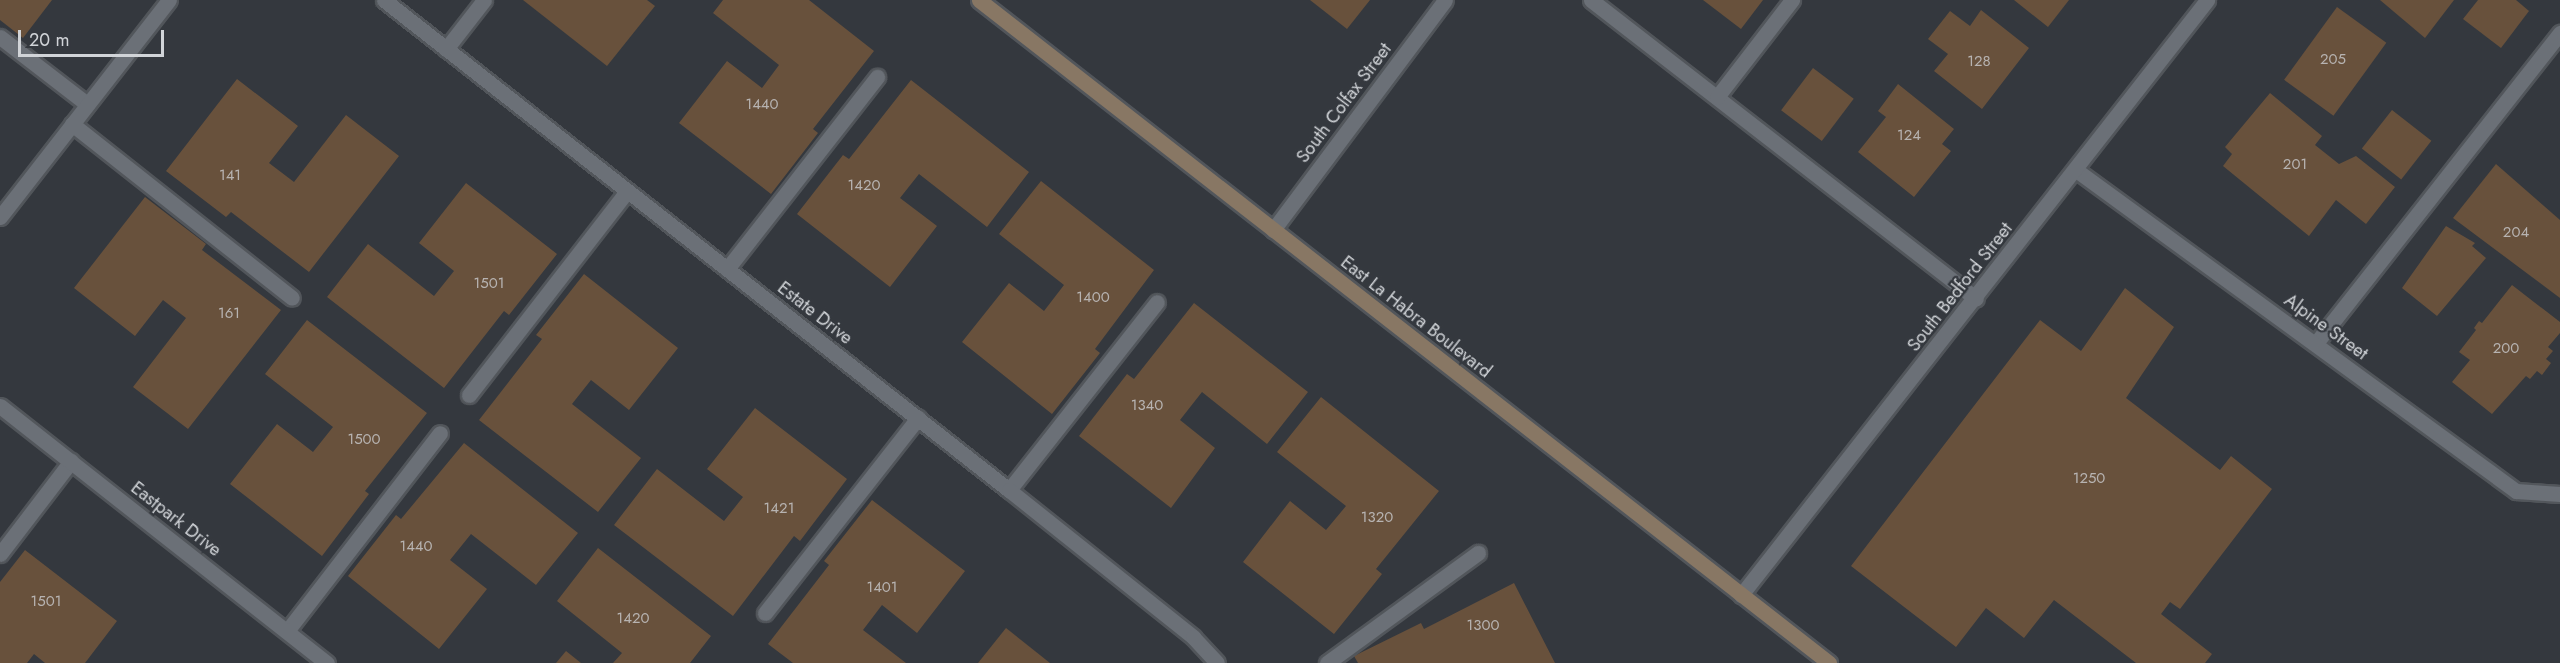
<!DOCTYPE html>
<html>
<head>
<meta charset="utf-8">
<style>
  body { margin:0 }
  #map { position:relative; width:2560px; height:663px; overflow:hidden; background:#34383e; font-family:Jost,sans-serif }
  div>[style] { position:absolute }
  .building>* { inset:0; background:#68513c; transform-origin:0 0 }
  .roads { filter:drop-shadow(2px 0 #52565b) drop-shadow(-2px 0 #52565b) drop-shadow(0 2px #52565b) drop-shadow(0 -2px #52565b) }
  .service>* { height:15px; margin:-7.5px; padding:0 7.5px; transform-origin:7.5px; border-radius:7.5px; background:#6b7077 }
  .minor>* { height:15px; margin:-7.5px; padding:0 7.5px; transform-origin:7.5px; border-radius:7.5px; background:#6b7077 }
  .secondary>* { height:15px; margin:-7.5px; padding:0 7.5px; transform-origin:7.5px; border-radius:7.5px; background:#887764 }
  span { translate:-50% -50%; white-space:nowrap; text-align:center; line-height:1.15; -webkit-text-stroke:4.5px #34383e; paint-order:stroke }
  .number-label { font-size:15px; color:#b7b3b1 }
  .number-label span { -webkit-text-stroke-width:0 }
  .street-label { font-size:18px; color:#d1d4d8 }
  .scale { position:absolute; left:18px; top:30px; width:146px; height:27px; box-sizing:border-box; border:3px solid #d1d4d8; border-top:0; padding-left:8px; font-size:18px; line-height:21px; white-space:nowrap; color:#d1d4d8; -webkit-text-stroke:4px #34383e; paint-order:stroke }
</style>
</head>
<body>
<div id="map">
  <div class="building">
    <i style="clip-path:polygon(0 0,52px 0,23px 38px,0 20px)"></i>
    <i style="clip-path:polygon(523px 0,647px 0,655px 6px,607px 66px)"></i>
    <i style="clip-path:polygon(723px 0,809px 0,874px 51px,813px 129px,818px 133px,771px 194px,679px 123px,727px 61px,762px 88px,779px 65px,713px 13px)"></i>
    <i style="clip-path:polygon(1310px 0,1370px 0,1347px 29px)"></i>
    <i style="clip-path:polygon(1703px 0,1763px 0,1741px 29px)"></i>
    <i style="clip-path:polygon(2014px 0,2069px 0,2048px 27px)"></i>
    <i style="clip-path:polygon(2380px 0,2454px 0,2425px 38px)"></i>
    <i style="clip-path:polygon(2478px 0,2516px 0,2529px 11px,2501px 48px,2463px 19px)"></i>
    <i style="left:2337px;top:7px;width:61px;height:90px;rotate:36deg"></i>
    <i style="clip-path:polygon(1981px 10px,2029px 48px,1982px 109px,1934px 71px,1948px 54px,1928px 39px,1950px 11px,1970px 26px)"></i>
    <i style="left:1813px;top:68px;width:51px;height:53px;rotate:37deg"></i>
    <i style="clip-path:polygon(237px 79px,298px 126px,269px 163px,294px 182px,346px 115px,399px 156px,309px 272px,231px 212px,226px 217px,166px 171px)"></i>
    <i style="clip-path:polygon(911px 80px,1029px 172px,987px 227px,919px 174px,900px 198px,937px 226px,890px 287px,797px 214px,843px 155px,849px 159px)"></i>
    <i style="clip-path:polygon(1898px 84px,1954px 129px,1942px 144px,1951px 151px,1914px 197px,1858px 152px,1886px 117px,1878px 111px)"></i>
    <i style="clip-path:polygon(2270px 93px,2322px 136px,2315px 145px,2339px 164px,2356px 156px,2395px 187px,2366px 224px,2336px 200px,2309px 236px,2223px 166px,2232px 154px,2225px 147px)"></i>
    <i style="left:2392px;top:110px;width:50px;height:49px;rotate:38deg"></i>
    <i style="clip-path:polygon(2496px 164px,2560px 220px,2560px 298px,2453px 218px)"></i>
    <i style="clip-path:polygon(1041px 181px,1154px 270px,1095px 349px,1100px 353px,1052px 414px,962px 342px,1009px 283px,1044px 311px,1064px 285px,999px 234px)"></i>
    <i style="clip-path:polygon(466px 183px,557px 254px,509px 315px,504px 311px,444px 388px,327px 297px,368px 244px,434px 296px,454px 271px,419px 243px)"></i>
    <i style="clip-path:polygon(145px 197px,206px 244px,202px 250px,281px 310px,188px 429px,133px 387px,186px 318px,163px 300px,135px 336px,74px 288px)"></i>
    <i style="clip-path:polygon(2446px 226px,2475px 243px,2472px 246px,2486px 258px,2437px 316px,2402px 288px)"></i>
    <i style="clip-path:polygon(584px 274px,678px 348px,629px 410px,591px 380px,572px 404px,641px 458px,598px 512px,479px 420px,542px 339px,536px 335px)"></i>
    <i style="clip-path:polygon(2512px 285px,2560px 322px,2560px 333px,2548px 347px,2553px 351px,2546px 359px,2551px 363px,2542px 375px,2537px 371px,2530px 379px,2526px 376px,2492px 414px,2452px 382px,2470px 360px,2459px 352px,2476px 330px,2474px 328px,2479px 321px,2482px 323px)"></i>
    <i style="clip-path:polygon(2125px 288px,2174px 327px,2126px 398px,2220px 470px,2231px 456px,2272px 489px,2180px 609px,2170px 602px,2161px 614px,2212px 654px,2205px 663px,2136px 663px,2054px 600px,2024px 638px,1986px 608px,1956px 647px,1851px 566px,2040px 320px,2081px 351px)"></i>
    <i style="clip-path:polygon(1194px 303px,1308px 392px,1267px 444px,1202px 392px,1180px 420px,1215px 448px,1171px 508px,1079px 436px,1127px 374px,1134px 379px)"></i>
    <i style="clip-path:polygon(307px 320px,427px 413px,365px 491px,369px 494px,322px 556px,230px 484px,277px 424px,313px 452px,333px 427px,265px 374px)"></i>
    <i style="clip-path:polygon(1321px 397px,1439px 491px,1376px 569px,1382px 574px,1334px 634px,1243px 562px,1290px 501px,1326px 530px,1346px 506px,1277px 452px)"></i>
    <i style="clip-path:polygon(755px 408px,847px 479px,800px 541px,794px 536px,733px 616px,614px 525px,657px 469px,724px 521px,743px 497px,707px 469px)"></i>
    <i style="clip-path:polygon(464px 443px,578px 533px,536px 585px,471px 534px,450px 560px,487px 589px,439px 649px,348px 576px,396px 515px,401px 519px)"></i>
    <i style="clip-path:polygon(872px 500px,965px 571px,917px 633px,882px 605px,863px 630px,906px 663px,793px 663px,768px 644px,829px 565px,824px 561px)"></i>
    <i style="clip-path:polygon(598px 548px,711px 636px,690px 663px,613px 663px,622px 653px,557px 601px)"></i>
    <i style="clip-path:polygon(25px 550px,117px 621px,85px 663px,45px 663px,34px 654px,27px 663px,0 663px,0 582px)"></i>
    <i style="clip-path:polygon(1514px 583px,1555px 663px,1358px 663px,1354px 656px,1421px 623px,1424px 629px)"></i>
    <i style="clip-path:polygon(1006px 628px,1050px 663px,978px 663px)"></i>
    <i style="clip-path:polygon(566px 651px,581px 663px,556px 663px)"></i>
  </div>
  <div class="roads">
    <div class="service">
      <i style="left:1591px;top:0;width:487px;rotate:37.8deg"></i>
      <i style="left:0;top:37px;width:110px;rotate:37.6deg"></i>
      <i style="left:446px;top:49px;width:62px;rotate:-52.2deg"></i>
      <i style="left:1717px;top:97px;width:123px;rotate:-52.3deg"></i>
      <i style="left:72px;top:124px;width:280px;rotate:38.3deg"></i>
      <i style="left:727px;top:269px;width:244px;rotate:-52deg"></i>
      <i style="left:2316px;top:343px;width:395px;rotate:-51.8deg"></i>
      <i style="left:469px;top:395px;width:258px;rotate:-52.2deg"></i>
      <i style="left:1009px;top:490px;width:239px;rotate:-51.8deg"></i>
      <i style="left:0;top:554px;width:117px;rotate:-52.6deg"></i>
      <i style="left:765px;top:613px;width:248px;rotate:-51.9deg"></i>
      <i style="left:287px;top:631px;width:250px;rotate:-52.3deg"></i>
      <i style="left:1327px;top:663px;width:187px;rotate:-36.1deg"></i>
    </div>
    <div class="minor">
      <i style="left:384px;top:0;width:794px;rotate:38.1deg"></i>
      <i style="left:1009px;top:490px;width:236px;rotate:38.6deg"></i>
      <i style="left:1193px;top:637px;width:35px;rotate:47deg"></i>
      <i style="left:2076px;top:170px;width:545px;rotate:36.11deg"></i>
      <i style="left:2516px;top:491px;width:44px;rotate:3.9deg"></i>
      <i style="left:0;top:217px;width:275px;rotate:-52.1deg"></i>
      <i style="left:1273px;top:230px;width:287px;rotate:-53.2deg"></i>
      <i style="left:0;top:406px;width:416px;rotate:38.2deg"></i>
      <i style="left:1741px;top:595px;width:756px;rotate:-51.93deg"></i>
    </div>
    <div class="secondary">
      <i style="left:979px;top:0;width:1078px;rotate:37.95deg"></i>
    </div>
  </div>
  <div class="number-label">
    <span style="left:2333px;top:60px">205</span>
    <span style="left:1979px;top:62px">128</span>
    <span style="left:762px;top:105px">1440</span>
    <span style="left:1909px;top:136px">124</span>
    <span style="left:2295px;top:165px">201</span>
    <span style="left:230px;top:176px">141</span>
    <span style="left:864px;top:186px">1420</span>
    <span style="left:2516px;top:233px">204</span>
    <span style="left:489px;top:284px">1501</span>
    <span style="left:1093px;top:298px">1400</span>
    <span style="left:229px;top:314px">161</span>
    <span style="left:2506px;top:349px">200</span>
    <span style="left:1147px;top:406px">1340</span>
    <span style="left:364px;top:440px">1500</span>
    <span style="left:2089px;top:479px">1250</span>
    <span style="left:779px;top:509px">1421</span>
    <span style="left:1377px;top:518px">1320</span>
    <span style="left:416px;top:547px">1440</span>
    <span style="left:882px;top:588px">1401</span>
    <span style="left:46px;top:602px">1501</span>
    <span style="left:633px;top:619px">1420</span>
    <span style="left:1483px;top:626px">1300</span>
  </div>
  <div class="street-label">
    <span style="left:1344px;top:103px;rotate:-53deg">South Colfax Street</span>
    <span style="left:1960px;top:287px;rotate:-52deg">South Bedford Street</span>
    <span style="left:815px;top:313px;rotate:38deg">Estate Drive</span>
    <span style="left:1416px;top:317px;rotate:38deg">East La Habra Boulevard</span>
    <span style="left:2326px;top:327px;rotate:36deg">Alpine Street</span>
    <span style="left:176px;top:519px;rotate:38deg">Eastpark Drive</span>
  </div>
  <div class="scale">20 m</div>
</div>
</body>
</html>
